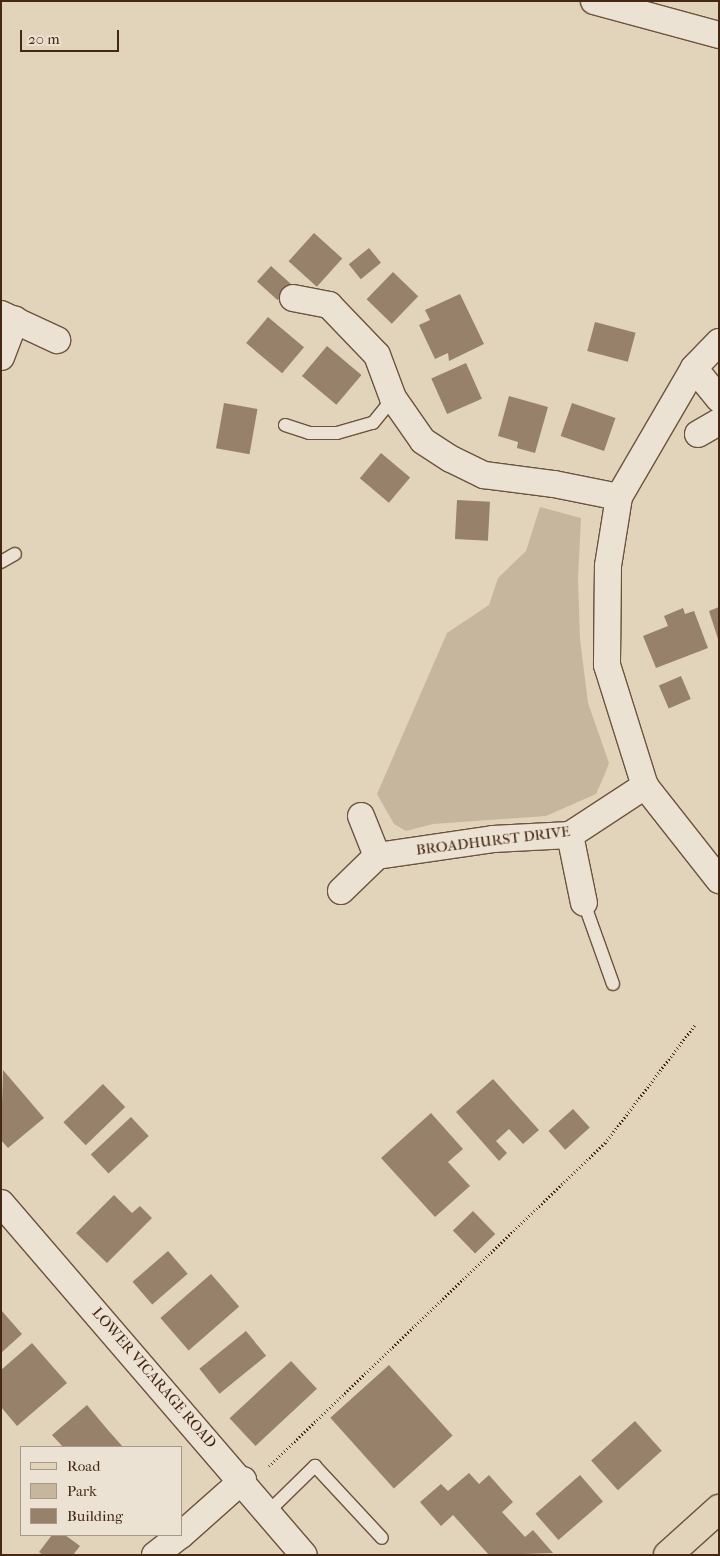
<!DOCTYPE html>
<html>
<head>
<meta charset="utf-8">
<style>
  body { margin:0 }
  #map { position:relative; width:720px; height:1556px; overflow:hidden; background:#e2d3bb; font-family:"IM FELL French Canon",serif }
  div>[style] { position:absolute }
  .green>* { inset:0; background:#c7b69e }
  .building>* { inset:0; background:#97816a; transform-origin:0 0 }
  .path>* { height:3px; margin-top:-1.5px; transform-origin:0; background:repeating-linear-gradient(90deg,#452813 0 1px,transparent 0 3.5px) }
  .roads { filter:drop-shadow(1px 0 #6c533d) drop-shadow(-1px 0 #6c533d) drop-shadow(0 1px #6c533d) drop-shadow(0 -1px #6c533d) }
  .lane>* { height:12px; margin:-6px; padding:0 6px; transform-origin:6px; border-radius:6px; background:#ece2d3 }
  .street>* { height:26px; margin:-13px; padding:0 13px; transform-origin:13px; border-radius:13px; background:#ece2d3 }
  .primary>* { height:28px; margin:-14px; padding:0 14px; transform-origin:14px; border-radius:14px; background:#e2d3bb }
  span { translate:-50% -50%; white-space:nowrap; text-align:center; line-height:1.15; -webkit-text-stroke:4px #ece2d3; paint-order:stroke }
  .street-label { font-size:15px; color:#452813 }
  .frame { position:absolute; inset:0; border:2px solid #452813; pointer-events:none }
  .legend { position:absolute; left:20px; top:1446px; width:162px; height:90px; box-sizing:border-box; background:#ece2d3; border:1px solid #a99886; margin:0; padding:6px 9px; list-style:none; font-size:15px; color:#452813 }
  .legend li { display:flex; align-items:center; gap:10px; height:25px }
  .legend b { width:25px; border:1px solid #a99886 }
  .scale { position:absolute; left:20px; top:30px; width:99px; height:22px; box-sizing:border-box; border:2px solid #452813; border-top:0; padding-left:6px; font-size:15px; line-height:18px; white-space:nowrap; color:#452813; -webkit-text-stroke:4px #ece2d3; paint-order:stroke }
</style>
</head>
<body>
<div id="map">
  <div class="green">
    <i style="clip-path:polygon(540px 507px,581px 518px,578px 579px,580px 639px,588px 703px,609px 763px,604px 776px,596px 794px,546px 816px,433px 824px,406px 831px,394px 824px,377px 794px,447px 633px,489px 605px,498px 578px,526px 551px)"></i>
  </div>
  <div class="building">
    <i style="left:314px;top:233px;width:38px;height:38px;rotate:42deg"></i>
    <i style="left:369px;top:248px;width:19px;height:26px;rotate:51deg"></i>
    <i style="left:271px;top:266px;width:28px;height:21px;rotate:42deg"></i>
    <i style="left:393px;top:272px;width:35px;height:38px;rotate:44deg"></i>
    <i style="clip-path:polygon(460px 294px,484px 344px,449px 361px,448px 353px,435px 359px,419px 325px,430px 320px,425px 310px)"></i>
    <i style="left:268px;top:317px;width:47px;height:34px;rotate:40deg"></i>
    <i style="left:595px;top:322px;width:42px;height:30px;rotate:15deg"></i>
    <i style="left:327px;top:346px;width:45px;height:39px;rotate:40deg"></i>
    <i style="left:466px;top:363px;width:39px;height:38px;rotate:66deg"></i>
    <i style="clip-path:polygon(509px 396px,548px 407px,535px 453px,517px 448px,518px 442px,498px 436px)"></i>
    <i style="left:224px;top:403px;width:34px;height:46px;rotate:10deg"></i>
    <i style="left:572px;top:403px;width:46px;height:35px;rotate:19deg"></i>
    <i style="left:381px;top:453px;width:38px;height:33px;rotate:40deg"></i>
    <i style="left:457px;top:500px;width:33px;height:39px;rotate:3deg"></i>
    <i style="clip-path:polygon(719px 607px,719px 639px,718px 639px,709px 611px)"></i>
    <i style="clip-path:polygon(683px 608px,685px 614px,694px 611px,708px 648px,656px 668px,643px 636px,668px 626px,664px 616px)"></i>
    <i style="left:681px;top:676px;width:25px;height:24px;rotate:67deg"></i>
    <i style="clip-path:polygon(3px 1070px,44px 1118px,8px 1148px,1px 1140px)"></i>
    <i style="clip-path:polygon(493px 1079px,539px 1130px,523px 1144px,509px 1129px,496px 1141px,507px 1153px,499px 1161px,456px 1112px)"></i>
    <i style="left:103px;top:1084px;width:32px;height:55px;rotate:46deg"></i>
    <i style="left:573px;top:1109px;width:25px;height:33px;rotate:48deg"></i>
    <i style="clip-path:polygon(431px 1113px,463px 1149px,448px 1162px,470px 1186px,435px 1217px,381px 1158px)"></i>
    <i style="left:131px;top:1117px;width:26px;height:55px;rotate:47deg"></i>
    <i style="clip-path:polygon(114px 1195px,132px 1213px,140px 1206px,152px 1218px,107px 1263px,76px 1233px)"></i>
    <i style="left:473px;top:1211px;width:32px;height:28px;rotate:46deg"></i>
    <i style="left:168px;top:1251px;width:30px;height:47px;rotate:49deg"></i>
    <i style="left:211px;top:1274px;width:43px;height:67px;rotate:49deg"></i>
    <i style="clip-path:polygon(1px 1310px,22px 1334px,1px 1353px)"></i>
    <i style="left:246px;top:1331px;width:32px;height:60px;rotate:51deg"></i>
    <i style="clip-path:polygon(32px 1343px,67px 1383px,17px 1426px,1px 1407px,1px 1370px)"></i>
    <i style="left:291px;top:1361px;width:38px;height:84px;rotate:47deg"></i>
    <i style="left:389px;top:1365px;width:95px;height:79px;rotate:48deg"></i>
    <i style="clip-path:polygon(87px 1405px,107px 1429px,123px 1447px,63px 1447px,52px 1435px)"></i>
    <i style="left:635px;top:1421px;width:40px;height:59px;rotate:48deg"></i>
    <i style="clip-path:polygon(469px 1473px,479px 1484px,489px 1475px,513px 1502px,502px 1512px,525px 1537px,533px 1530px,553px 1553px,489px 1555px,453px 1515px,441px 1526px,420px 1502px,441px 1484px,448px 1491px)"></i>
    <i style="left:580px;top:1475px;width:35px;height:59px;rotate:49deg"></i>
    <i style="clip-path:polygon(52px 1535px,65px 1535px,80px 1546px,73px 1555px,43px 1555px,39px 1552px)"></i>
  </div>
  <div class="path">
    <i style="left:269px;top:1466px;width:466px;rotate:-43.9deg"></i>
    <i style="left:605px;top:1143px;width:148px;rotate:-52.7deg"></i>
  </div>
  <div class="roads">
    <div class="lane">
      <i style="left:285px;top:425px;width:25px;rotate:18deg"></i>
      <i style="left:309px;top:433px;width:28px"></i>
      <i style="left:337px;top:433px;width:37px;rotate:-16deg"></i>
      <i style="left:373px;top:423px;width:32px;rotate:-51deg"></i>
      <i style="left:1px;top:562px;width:16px;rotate:-30deg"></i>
      <i style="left:584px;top:903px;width:86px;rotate:70.3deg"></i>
      <i style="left:268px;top:1512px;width:66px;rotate:-44.4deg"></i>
      <i style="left:315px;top:1466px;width:98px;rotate:47.1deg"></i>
    </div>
    <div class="street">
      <i style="left:594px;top:1px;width:130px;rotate:15.2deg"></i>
      <i style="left:293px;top:298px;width:37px;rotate:11deg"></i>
      <i style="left:329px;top:305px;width:69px;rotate:46.2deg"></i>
      <i style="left:377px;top:355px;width:46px;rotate:69.6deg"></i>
      <i style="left:393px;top:398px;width:52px;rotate:55.1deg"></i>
      <i style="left:423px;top:441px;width:33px;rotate:33deg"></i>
      <i style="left:451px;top:459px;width:37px;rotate:26deg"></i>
      <i style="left:484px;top:475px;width:71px;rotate:7.3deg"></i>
      <i style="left:554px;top:484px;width:66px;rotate:11.3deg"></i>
      <i style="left:1px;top:314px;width:62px;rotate:24.9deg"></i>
      <i style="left:719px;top:342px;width:36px;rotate:134deg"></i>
      <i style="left:694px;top:368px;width:149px;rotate:120.2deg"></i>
      <i style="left:619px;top:497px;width:70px;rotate:99.1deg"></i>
      <i style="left:608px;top:566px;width:99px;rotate:90.6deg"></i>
      <i style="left:607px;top:665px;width:127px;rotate:72.6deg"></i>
      <i style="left:645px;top:786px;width:120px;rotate:51.8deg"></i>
      <i style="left:1px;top:357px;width:40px;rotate:-69deg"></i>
      <i style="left:694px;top:368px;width:40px;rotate:51deg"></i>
      <i style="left:698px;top:434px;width:24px;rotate:-30deg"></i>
      <i style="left:361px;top:816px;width:43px;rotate:68.2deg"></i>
      <i style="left:570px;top:835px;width:69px;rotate:78.4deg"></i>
      <i style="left:341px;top:891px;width:50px;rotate:-44.2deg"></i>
      <i style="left:377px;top:856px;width:117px;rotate:-8.3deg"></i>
      <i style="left:493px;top:839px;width:77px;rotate:-3deg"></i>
      <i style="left:570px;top:835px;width:90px;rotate:-33.2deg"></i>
      <i style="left:1px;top:1203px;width:464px;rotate:49.3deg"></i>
      <i style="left:181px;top:1535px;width:83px;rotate:-41.6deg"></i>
      <i style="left:155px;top:1555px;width:33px;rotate:-38deg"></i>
    </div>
    <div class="primary">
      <i style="left:668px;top:1555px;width:69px;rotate:-42deg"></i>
    </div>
  </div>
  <div class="street-label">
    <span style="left:493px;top:841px;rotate:-7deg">BROADHURST DRIVE</span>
    <span style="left:154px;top:1378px;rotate:49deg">LOWER VICARAGE ROAD</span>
  </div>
  <div class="frame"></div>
  <ul class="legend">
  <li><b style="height:6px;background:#e2d3bb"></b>Road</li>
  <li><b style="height:14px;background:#c7b69e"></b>Park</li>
  <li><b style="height:14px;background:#97816a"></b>Building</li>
  </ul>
  <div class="scale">20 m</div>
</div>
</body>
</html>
